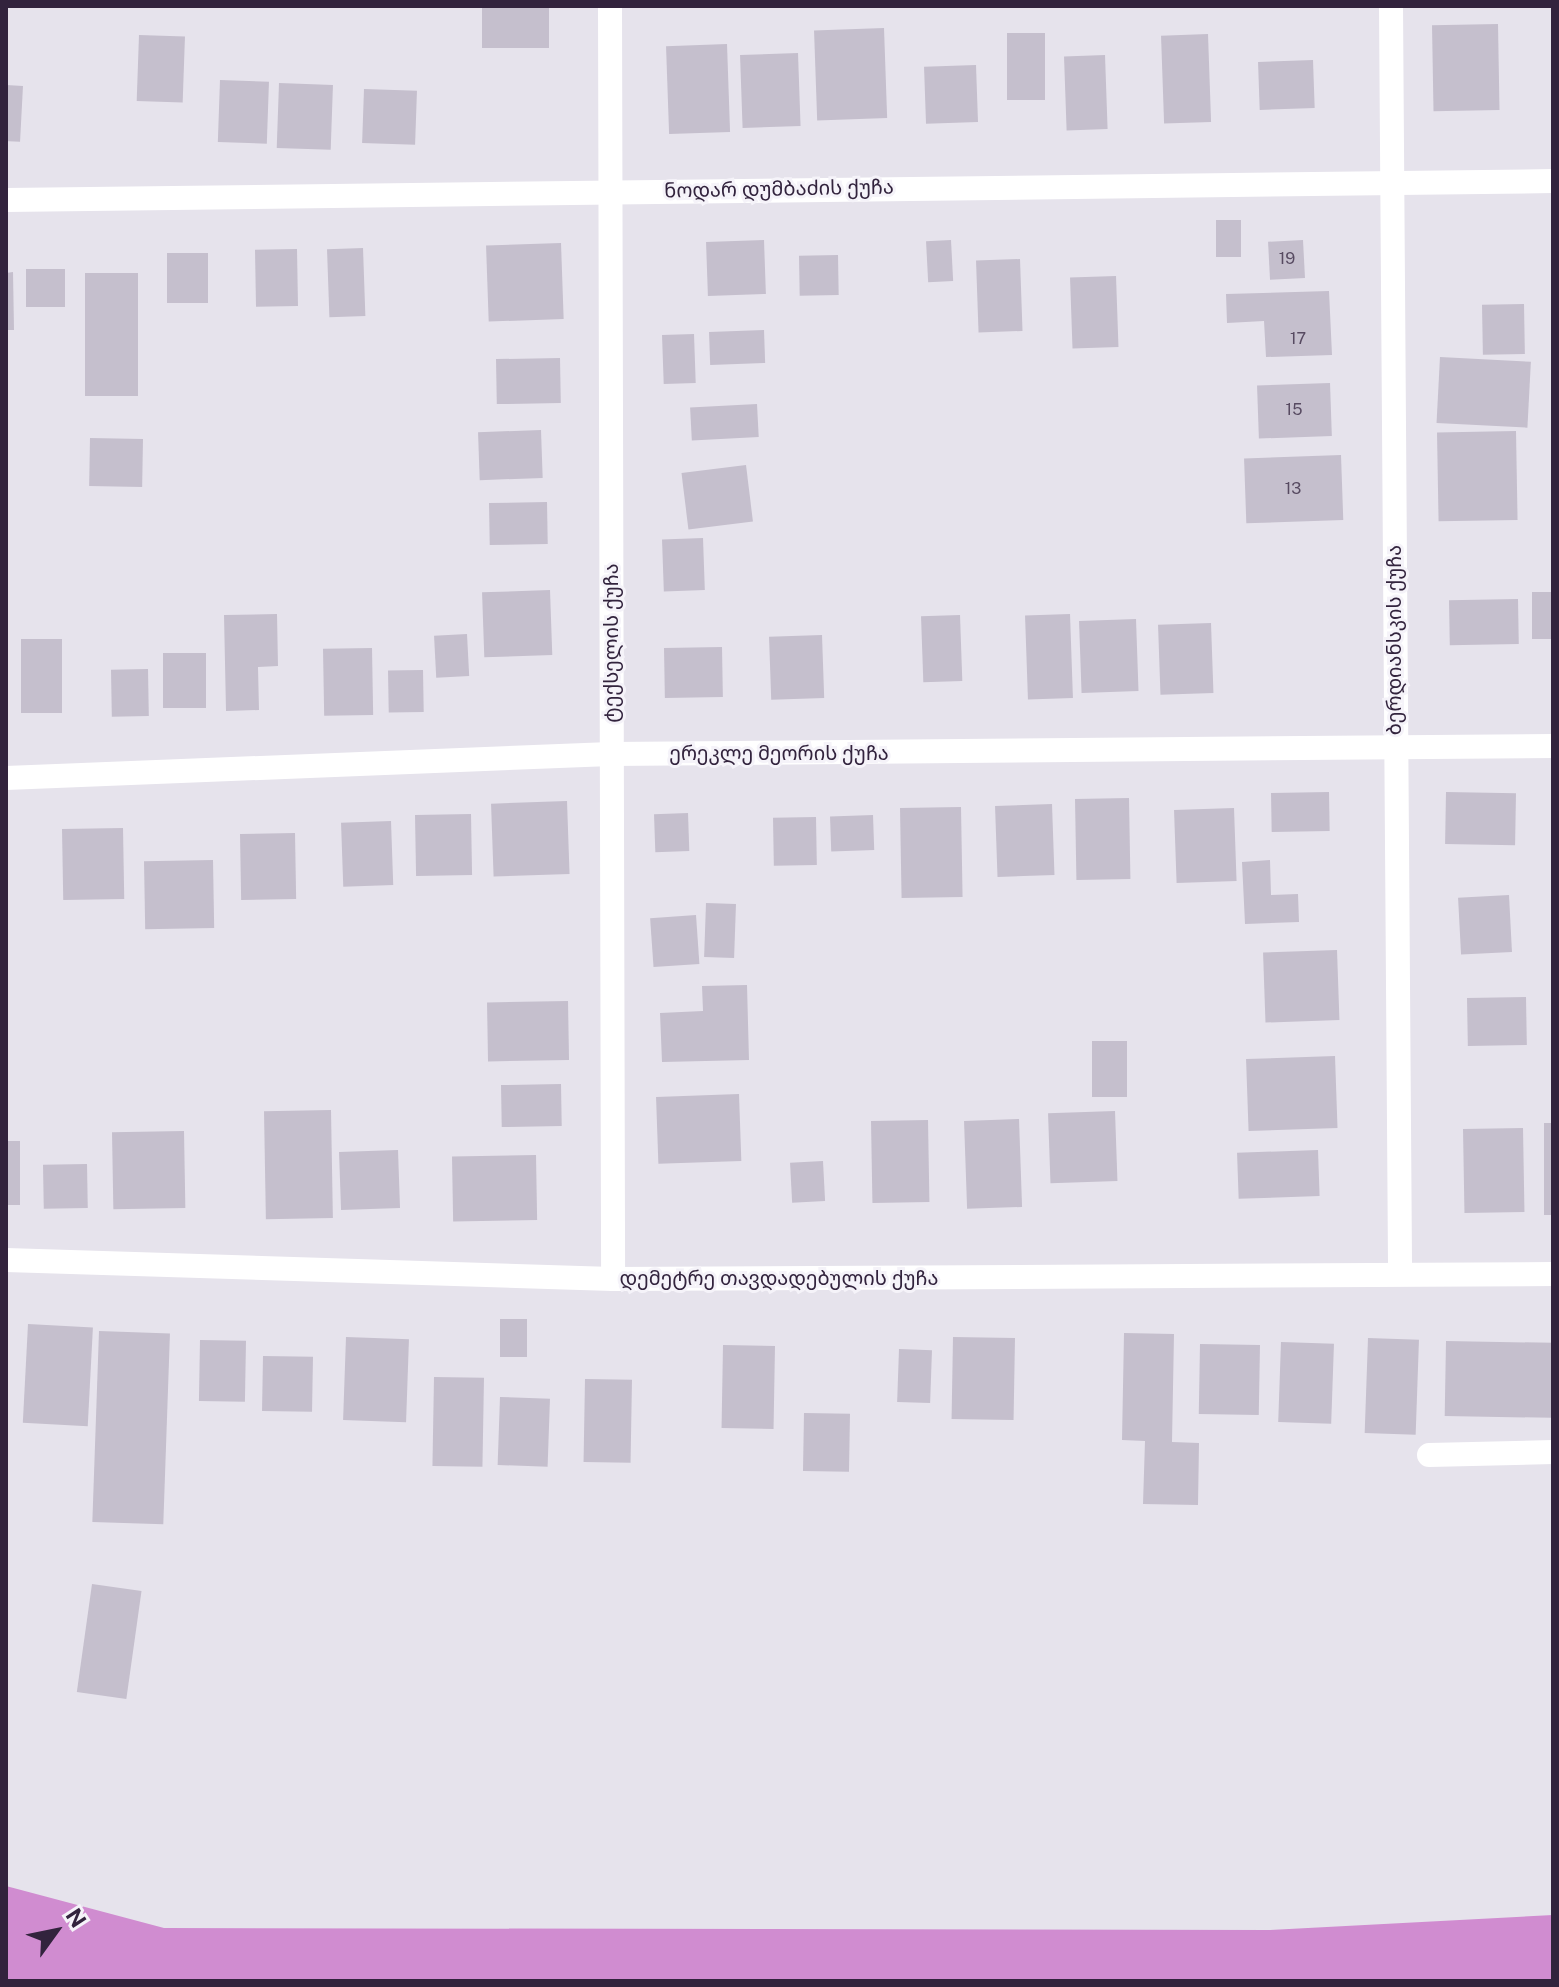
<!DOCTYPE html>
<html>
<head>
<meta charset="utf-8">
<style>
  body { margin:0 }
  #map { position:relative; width:1559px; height:1987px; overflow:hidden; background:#e6e3ec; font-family:"Public Sans","Noto Sans Georgian",sans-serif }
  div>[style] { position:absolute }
  .water>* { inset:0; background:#d08cd0 }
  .building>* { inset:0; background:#c5bfcd; transform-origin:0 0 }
  .minor>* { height:24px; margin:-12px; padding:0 12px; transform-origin:12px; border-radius:12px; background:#fff }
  span { translate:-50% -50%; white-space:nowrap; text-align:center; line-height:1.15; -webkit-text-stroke:6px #f5f3f9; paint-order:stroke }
  .number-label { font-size:16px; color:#574a61 }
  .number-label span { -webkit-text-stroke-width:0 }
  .street-label { font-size:20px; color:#32233d }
  .frame { position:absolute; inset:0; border:8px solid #32233d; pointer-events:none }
  .north { position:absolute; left:16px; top:1891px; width:80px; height:80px; -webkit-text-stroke:6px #f5f3f9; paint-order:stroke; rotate:57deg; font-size:22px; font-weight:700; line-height:32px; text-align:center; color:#32233d }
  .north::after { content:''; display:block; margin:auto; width:28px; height:36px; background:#32233d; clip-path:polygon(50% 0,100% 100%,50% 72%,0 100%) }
</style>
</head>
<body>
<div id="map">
  <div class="water">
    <i style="clip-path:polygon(6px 1886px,164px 1928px,1270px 1930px,1553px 1915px,1553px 1981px,6px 1981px)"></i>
  </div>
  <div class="building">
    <i style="left:482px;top:6px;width:67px;height:42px"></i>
    <i style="left:1498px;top:24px;width:86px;height:66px;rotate:89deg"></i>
    <i style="left:884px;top:28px;width:90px;height:70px;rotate:88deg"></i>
    <i style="left:1007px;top:33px;width:38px;height:67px"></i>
    <i style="left:1208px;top:34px;width:88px;height:47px;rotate:88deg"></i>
    <i style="left:139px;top:35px;width:46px;height:66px;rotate:2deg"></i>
    <i style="left:727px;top:44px;width:88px;height:61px;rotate:88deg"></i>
    <i style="left:798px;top:53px;width:73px;height:58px;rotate:88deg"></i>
    <i style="left:1105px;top:55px;width:74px;height:41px;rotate:88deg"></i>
    <i style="left:1313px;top:60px;width:48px;height:55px;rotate:88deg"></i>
    <i style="left:976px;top:65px;width:57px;height:52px;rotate:88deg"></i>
    <i style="left:220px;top:80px;width:49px;height:62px;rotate:2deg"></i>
    <i style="left:279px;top:83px;width:54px;height:65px;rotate:2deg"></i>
    <i style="left:6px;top:85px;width:17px;height:56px;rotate:3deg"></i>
    <i style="left:364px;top:89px;width:53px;height:54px;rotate:2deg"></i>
    <i style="left:1216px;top:220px;width:25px;height:37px"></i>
    <i style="left:764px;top:240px;width:54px;height:58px;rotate:88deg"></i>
    <i style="left:951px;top:240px;width:41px;height:25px;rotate:87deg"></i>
    <i style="left:1303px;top:240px;width:38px;height:35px;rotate:87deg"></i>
    <i style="left:561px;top:243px;width:76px;height:75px;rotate:88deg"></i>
    <i style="left:363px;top:248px;width:68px;height:36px;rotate:88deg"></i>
    <i style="left:297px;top:249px;width:57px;height:42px;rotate:89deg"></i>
    <i style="left:167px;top:253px;width:41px;height:50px"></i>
    <i style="left:838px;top:255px;width:40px;height:39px;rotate:89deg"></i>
    <i style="left:1020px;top:259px;width:72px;height:44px;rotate:88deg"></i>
    <i style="left:26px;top:269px;width:39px;height:38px"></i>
    <i style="clip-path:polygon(13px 272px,14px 330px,6px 330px,6px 273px)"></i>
    <i style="left:138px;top:273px;width:123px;height:53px;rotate:90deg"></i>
    <i style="left:1116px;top:276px;width:71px;height:46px;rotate:88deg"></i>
    <i style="clip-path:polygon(1329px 291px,1332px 355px,1266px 357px,1264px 321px,1227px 323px,1226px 294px)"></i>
    <i style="left:1524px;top:304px;width:50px;height:42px;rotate:89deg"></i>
    <i style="left:764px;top:330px;width:33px;height:55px;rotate:88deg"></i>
    <i style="left:694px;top:334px;width:49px;height:32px;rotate:88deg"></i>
    <i style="left:1440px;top:357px;width:91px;height:66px;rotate:3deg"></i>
    <i style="left:560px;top:358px;width:45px;height:64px;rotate:89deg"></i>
    <i style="left:1330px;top:383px;width:53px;height:73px;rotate:88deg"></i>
    <i style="left:757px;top:404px;width:33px;height:67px;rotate:87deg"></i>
    <i style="left:541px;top:430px;width:48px;height:63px;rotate:88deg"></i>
    <i style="left:1516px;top:431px;width:89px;height:79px;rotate:89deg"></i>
    <i style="left:90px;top:438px;width:53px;height:48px;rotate:1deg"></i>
    <i style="left:1341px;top:455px;width:65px;height:97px;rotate:88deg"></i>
    <i style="left:746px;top:465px;width:57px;height:65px;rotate:83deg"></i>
    <i style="left:547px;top:502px;width:42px;height:58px;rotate:89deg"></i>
    <i style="left:703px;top:538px;width:52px;height:41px;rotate:88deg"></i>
    <i style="left:550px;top:590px;width:65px;height:68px;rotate:88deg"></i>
    <i style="left:1532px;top:592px;width:21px;height:47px"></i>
    <i style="left:1518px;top:599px;width:45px;height:69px;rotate:89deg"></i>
    <i style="clip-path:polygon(277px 614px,278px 666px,258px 667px,259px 710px,226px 711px,224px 615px)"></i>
    <i style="left:1070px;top:614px;width:84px;height:45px;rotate:88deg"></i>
    <i style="left:960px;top:615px;width:66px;height:39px;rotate:88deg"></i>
    <i style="left:1136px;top:619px;width:72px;height:57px;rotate:88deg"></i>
    <i style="left:1211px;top:623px;width:70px;height:53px;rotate:88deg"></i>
    <i style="left:467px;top:634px;width:42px;height:33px;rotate:87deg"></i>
    <i style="left:822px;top:635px;width:63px;height:53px;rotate:88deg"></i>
    <i style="left:21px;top:639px;width:41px;height:74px"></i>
    <i style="left:722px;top:647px;width:50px;height:58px;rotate:89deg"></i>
    <i style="left:372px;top:648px;width:67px;height:49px;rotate:89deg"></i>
    <i style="left:163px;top:653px;width:43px;height:55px"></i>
    <i style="left:148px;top:669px;width:47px;height:37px;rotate:89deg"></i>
    <i style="left:423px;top:670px;width:42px;height:35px;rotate:89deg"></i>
    <i style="left:1329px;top:792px;width:39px;height:58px;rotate:89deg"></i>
    <i style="left:1446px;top:792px;width:70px;height:52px;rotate:1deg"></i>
    <i style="left:1129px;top:798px;width:81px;height:54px;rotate:89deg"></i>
    <i style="left:567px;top:801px;width:73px;height:76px;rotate:88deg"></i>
    <i style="left:1052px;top:804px;width:71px;height:57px;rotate:88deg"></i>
    <i style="left:961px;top:807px;width:90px;height:61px;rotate:89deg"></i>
    <i style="left:1234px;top:808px;width:73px;height:60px;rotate:88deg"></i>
    <i style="left:688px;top:813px;width:38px;height:34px;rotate:88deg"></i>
    <i style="left:471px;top:814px;width:61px;height:56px;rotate:89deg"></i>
    <i style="left:873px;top:815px;width:35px;height:43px;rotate:88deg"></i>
    <i style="left:816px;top:817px;width:48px;height:43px;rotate:89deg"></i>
    <i style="left:391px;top:821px;width:64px;height:50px;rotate:88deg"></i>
    <i style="left:123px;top:828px;width:71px;height:61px;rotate:89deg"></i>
    <i style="left:295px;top:833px;width:66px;height:55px;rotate:89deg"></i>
    <i style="left:213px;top:860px;width:68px;height:69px;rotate:89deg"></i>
    <i style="clip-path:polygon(1270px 860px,1271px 895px,1298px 894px,1299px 922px,1245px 924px,1242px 862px)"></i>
    <i style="left:1509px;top:895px;width:57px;height:51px;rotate:87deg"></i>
    <i style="left:706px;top:903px;width:30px;height:54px;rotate:2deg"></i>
    <i style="left:696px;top:915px;width:49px;height:46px;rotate:86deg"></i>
    <i style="left:1337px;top:950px;width:70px;height:74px;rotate:88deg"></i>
    <i style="clip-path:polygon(747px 985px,749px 1060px,662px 1062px,660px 1013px,703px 1011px,702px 986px)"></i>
    <i style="left:1526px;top:997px;width:48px;height:59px;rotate:89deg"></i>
    <i style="left:568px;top:1001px;width:59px;height:81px;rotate:89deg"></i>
    <i style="left:1092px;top:1041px;width:35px;height:56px"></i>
    <i style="left:1335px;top:1056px;width:72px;height:89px;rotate:88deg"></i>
    <i style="left:561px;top:1084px;width:42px;height:60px;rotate:89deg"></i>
    <i style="left:739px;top:1094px;width:67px;height:83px;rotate:88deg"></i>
    <i style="left:331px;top:1110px;width:108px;height:67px;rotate:89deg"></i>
    <i style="left:1115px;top:1111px;width:70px;height:67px;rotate:88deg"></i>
    <i style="left:1019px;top:1119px;width:88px;height:55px;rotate:88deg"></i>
    <i style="left:928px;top:1120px;width:82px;height:57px;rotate:89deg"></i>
    <i style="left:1544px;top:1123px;width:9px;height:92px"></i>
    <i style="left:1523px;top:1128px;width:84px;height:60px;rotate:89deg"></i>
    <i style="left:184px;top:1131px;width:77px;height:72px;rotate:89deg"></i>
    <i style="left:6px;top:1141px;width:14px;height:64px"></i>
    <i style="left:398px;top:1150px;width:58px;height:59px;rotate:88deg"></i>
    <i style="left:1318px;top:1150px;width:46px;height:81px;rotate:88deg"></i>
    <i style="left:536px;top:1155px;width:65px;height:84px;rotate:89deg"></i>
    <i style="left:823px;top:1161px;width:40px;height:33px;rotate:87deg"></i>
    <i style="left:87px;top:1164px;width:44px;height:44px;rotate:89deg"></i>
    <i style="left:500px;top:1319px;width:27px;height:38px"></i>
    <i style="left:28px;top:1324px;width:65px;height:99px;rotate:3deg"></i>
    <i style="left:99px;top:1331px;width:71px;height:191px;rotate:2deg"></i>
    <i style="clip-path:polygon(1124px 1333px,1174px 1334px,1172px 1442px,1199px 1443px,1198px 1505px,1143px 1504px,1145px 1441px,1122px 1440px)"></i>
    <i style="left:346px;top:1337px;width:63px;height:83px;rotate:2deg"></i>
    <i style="left:953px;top:1337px;width:62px;height:82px;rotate:1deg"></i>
    <i style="left:1368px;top:1338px;width:51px;height:95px;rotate:2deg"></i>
    <i style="left:200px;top:1340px;width:46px;height:61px;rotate:1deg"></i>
    <i style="left:1446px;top:1341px;width:107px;height:75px;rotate:1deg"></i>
    <i style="left:1281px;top:1342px;width:53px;height:80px;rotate:2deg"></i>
    <i style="left:1200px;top:1344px;width:60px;height:70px;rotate:1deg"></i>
    <i style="left:723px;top:1345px;width:52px;height:83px;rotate:1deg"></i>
    <i style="left:899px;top:1349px;width:33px;height:53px;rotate:2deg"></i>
    <i style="left:263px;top:1356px;width:50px;height:55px;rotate:1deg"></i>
    <i style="left:434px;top:1377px;width:50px;height:89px;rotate:1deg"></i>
    <i style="left:585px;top:1379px;width:47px;height:83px;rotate:1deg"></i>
    <i style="left:500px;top:1397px;width:50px;height:68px;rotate:2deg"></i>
    <i style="left:804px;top:1413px;width:46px;height:58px;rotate:1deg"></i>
    <i style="left:92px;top:1584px;width:50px;height:109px;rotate:8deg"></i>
  </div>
  <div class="minor">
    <i style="left:610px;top:6px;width:1273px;rotate:89.86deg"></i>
    <i style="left:1391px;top:6px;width:1268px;rotate:89.59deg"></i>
    <i style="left:6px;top:200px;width:1547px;rotate:-0.7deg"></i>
    <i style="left:6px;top:778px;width:605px;rotate:-2.27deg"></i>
    <i style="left:611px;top:754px;width:942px;rotate:-0.49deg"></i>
    <i style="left:6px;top:1260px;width:607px;rotate:1.79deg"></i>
    <i style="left:613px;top:1279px;width:940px;rotate:-0.3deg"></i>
    <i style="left:1429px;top:1455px;width:124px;rotate:-1.4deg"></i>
  </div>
  <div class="number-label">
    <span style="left:1287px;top:259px">19</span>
    <span style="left:1298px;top:339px">17</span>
    <span style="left:1294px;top:410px">15</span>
    <span style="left:1293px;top:489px">13</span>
  </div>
  <div class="street-label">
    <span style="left:779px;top:189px;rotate:-1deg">ნოდარ დუმბაძის ქუჩა</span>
    <span style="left:1394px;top:640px;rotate:-90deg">ბერდიანსკის ქუჩა</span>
    <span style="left:611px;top:643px;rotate:-90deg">ტექსელის ქუჩა</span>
    <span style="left:779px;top:753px">ერეკლე მეორის ქუჩა</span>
    <span style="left:779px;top:1278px">დემეტრე თავდადებულის ქუჩა</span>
  </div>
  <div class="frame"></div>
  <div class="north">N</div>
</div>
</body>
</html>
